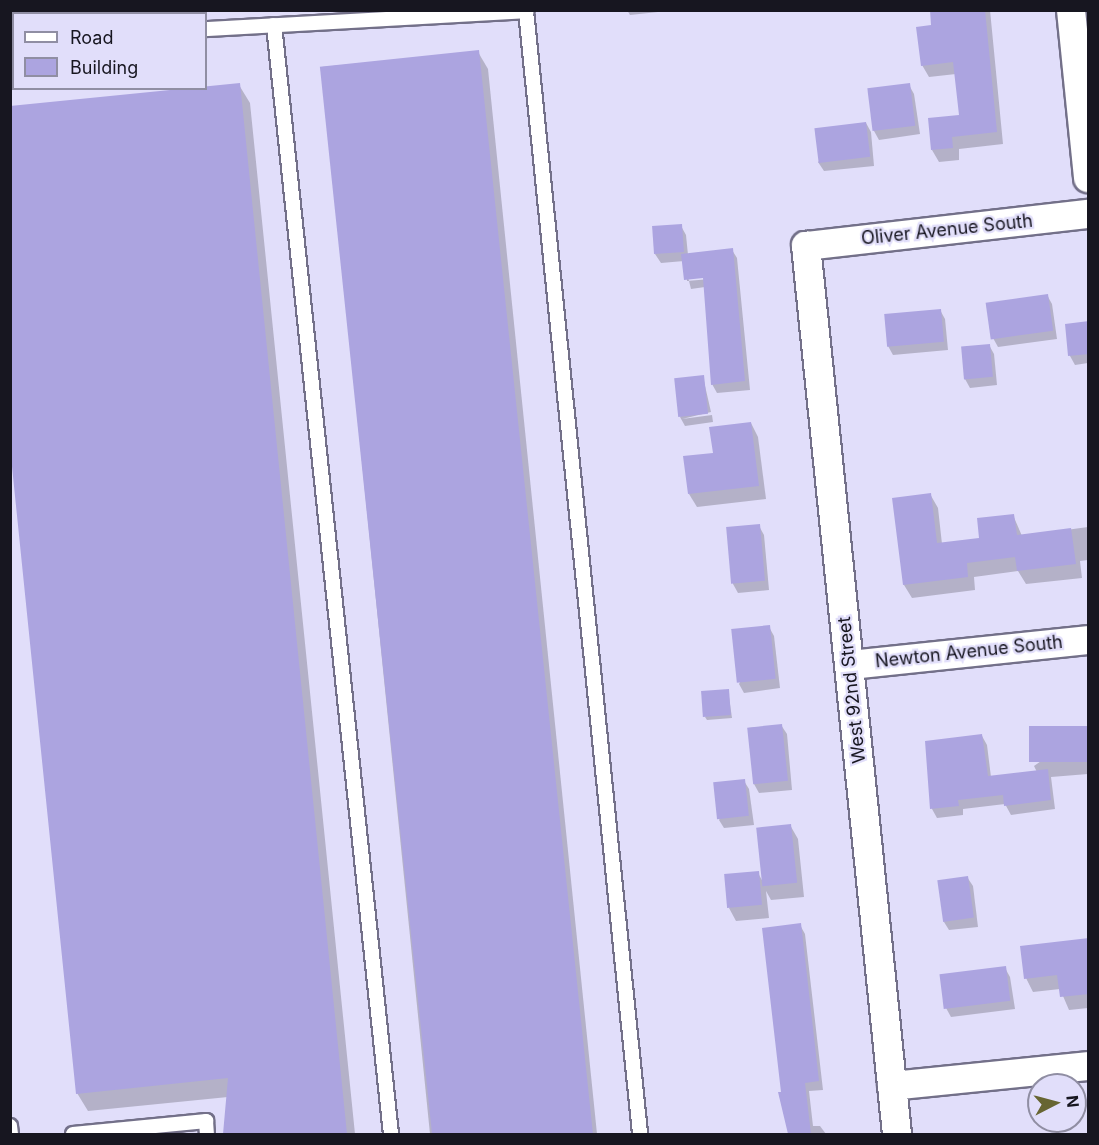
<!DOCTYPE html>
<html>
<head>
<meta charset="utf-8">
<style>
  body { margin:0 }
  #map { position:relative; width:1099px; height:1145px; overflow:hidden; background:#e1defa; font-family:Inter,sans-serif }
  div>[style] { position:absolute }
  .shadow>* { inset:0; background:#0003 }
  .building>* { inset:0; background:#aca4e0; transform-origin:0 0 }
  .roads { filter:drop-shadow(2px 0 #737089) drop-shadow(-2px 0 #737089) drop-shadow(0 2px #737089) drop-shadow(0 -2px #737089) }
  .lane>* { height:14px; margin:-7px; padding:0 7px; transform-origin:7px; border-radius:7px; background:#fff }
  .street>* { height:28px; margin:-14px; padding:0 14px; transform-origin:14px; border-radius:14px; background:#fff }
  span { translate:-50% -50%; white-space:nowrap; text-align:center; line-height:1.15; -webkit-text-stroke:4.5px #e1defa; paint-order:stroke }
  .street-label { font-size:18px; color:#171620 }
  .frame { position:absolute; inset:0; border:12px solid #171620; pointer-events:none }
  .legend { position:absolute; left:12px; top:12px; width:195px; height:78px; box-sizing:border-box; background:#e1defa; border:2px solid #908ea3; margin:0; padding:8px 10px; list-style:none; font-size:18px; color:#171620 }
  .legend li { display:flex; align-items:center; gap:12px; height:30px }
  .legend b { width:30px; border:2px solid #908ea3 }
  .north { position:absolute; left:1027px; top:1073px; width:60px; height:60px; box-sizing:border-box; background:#e1defa; border:2px solid #908ea3; border-radius:50%; rotate:84deg; font-size:16px; font-weight:700; line-height:24px; text-align:center; color:#171620 }
  .north::after { content:''; display:block; margin:auto; width:21px; height:27px; background:#676532; clip-path:polygon(50% 0,100% 100%,50% 72%,0 100%) }
</style>
</head>
<body>
<div id="map">
  <div class="shadow">
    <i style="clip-path:polygon(627px 10px,658px 10px,658px 12px,630px 15px)"></i>
    <i style="clip-path:polygon(931px 10px,990px 10px,1003px 144px,959px 149px,959px 160px,939px 162px,932px 150px,961px 117px,956px 74px,929px 77px,922px 65px,933px 27px)"></i>
    <i style="clip-path:polygon(478px 52px,488px 69px,597px 1134px,430px 1134px,322px 67px)"></i>
    <i style="clip-path:polygon(239px 85px,250px 103px,355px 1134px,224px 1134px,228px 1097px,88px 1111px,77px 1093px)"></i>
    <i style="clip-path:polygon(909px 85px,914px 94px,920px 134px,879px 140px,874px 131px,869px 90px)"></i>
    <i style="clip-path:polygon(866px 123px,871px 132px,874px 166px,824px 171px,818px 162px)"></i>
    <i style="clip-path:polygon(evenodd,681px 226px,686px 235px,688px 255px,732px 250px,737px 258px,750px 390px,717px 393px,712px 384px,705px 287px,691px 289px,684px 261px,661px 263px,655px 254px,681px 226px,710px 276px,710px 279px,687px 281px,687px 278px,710px 276px)"></i>
    <i style="clip-path:polygon(1047px 295px,1052px 304px,1057px 339px,998px 347px,993px 338px)"></i>
    <i style="clip-path:polygon(940px 310px,945px 319px,948px 350px,893px 355px,888px 346px)"></i>
    <i style="clip-path:polygon(1088px 323px,1088px 363px,1075px 365px,1070px 356px,1067px 325px)"></i>
    <i style="clip-path:polygon(989px 345px,994px 354px,997px 385px,970px 388px,965px 379px)"></i>
    <i style="clip-path:polygon(703px 377px,711px 412px,682px 419px,712px 415px,713px 422px,685px 426px,680px 417px)"></i>
    <i style="clip-path:polygon(751px 423px,758px 437px,766px 499px,697px 507px,689px 494px,714px 454px)"></i>
    <i style="clip-path:polygon(930px 494px,938px 508px,942px 544px,981px 539px,1013px 515px,1022px 536px,1088px 527px,1088px 560px,1080px 561px,1082px 578px,1026px 584px,1018px 571px,974px 577px,975px 590px,912px 598px,904px 585px)"></i>
    <i style="clip-path:polygon(759px 526px,764px 535px,769px 590px,738px 593px,733px 584px,728px 528px)"></i>
    <i style="clip-path:polygon(769px 627px,774px 636px,780px 688px,744px 693px,739px 684px)"></i>
    <i style="clip-path:polygon(728px 690px,732px 718px,707px 720px,705px 717px)"></i>
    <i style="clip-path:polygon(781px 725px,787px 734px,792px 790px,759px 793px,754px 784px,748px 728px)"></i>
    <i style="clip-path:polygon(1088px 728px,1088px 774px,1051px 777px,1055px 809px,1011px 815px,1005px 804px,963px 809px,963px 815px,937px 818px,932px 809px,927px 743px,982px 736px,987px 745px,991px 777px,1037px 772px,1034px 766px)"></i>
    <i style="clip-path:polygon(744px 781px,749px 789px,754px 825px,724px 828px,719px 820px)"></i>
    <i style="clip-path:polygon(790px 825px,798px 839px,804px 897px,771px 900px,766px 891px,769px 918px,736px 921px,729px 908px,758px 873px,763px 882px)"></i>
    <i style="clip-path:polygon(967px 877px,973px 886px,978px 927px,949px 930px,944px 922px)"></i>
    <i style="clip-path:polygon(800px 925px,805px 934px,823px 1090px,809px 1091px,813px 1126px,820px 1126px,826px 1134px,789px 1134px,779px 1094px,783px 1093px)"></i>
    <i style="clip-path:polygon(1088px 941px,1088px 1008px,1069px 1010px,1060px 989px,1033px 992px,1026px 978px)"></i>
    <i style="clip-path:polygon(1005px 968px,1010px 977px,1015px 1009px,951px 1017px,946px 1008px)"></i>
  </div>
  <div class="building">
    <i style="clip-path:polygon(930px 10px,985px 10px,997px 132px,952px 137px,953px 148px,931px 150px,928px 118px,959px 115px,953px 62px,921px 66px,916px 27px,931px 25px)"></i>
    <i style="left:479px;top:50px;width:1090px;height:160px;rotate:84deg"></i>
    <i style="clip-path:polygon(240px 83px,347px 1134px,223px 1134px,228px 1078px,76px 1094px,10px 447px,10px 106px)"></i>
    <i style="left:910px;top:83px;width:43px;height:43px;rotate:83deg"></i>
    <i style="left:866px;top:122px;width:35px;height:52px;rotate:83deg"></i>
    <i style="left:682px;top:224px;width:28px;height:30px;rotate:86deg"></i>
    <i style="clip-path:polygon(733px 248px,745px 381px,711px 385px,703px 278px,684px 280px,681px 254px)"></i>
    <i style="left:1048px;top:294px;width:37px;height:63px;rotate:82deg"></i>
    <i style="left:941px;top:309px;width:33px;height:57px;rotate:85deg"></i>
    <i style="clip-path:polygon(1089px 321px,1089px 354px,1068px 356px,1065px 324px)"></i>
    <i style="left:990px;top:344px;width:33px;height:29px;rotate:85deg"></i>
    <i style="left:704px;top:375px;width:39px;height:30px;rotate:84deg"></i>
    <i style="clip-path:polygon(751px 422px,759px 486px,688px 494px,683px 456px,713px 453px,709px 427px)"></i>
    <i style="clip-path:polygon(931px 493px,937px 543px,979px 538px,977px 518px,1014px 514px,1017px 535px,1071px 528px,1076px 564px,1017px 571px,1015px 557px,967px 563px,968px 577px,903px 585px,892px 498px)"></i>
    <i style="left:760px;top:524px;width:57px;height:34px;rotate:85deg"></i>
    <i style="left:770px;top:625px;width:54px;height:39px;rotate:84deg"></i>
    <i style="left:729px;top:689px;width:26px;height:28px;rotate:86deg"></i>
    <i style="left:782px;top:724px;width:57px;height:35px;rotate:84deg"></i>
    <i style="left:1089px;top:726px;width:36px;height:60px;rotate:90deg"></i>
    <i style="clip-path:polygon(982px 734px,988px 776px,1048px 769px,1051px 800px,1004px 806px,1003px 795px,958px 800px,959px 806px,930px 809px,925px 741px)"></i>
    <i style="left:745px;top:779px;width:37px;height:32px;rotate:84deg"></i>
    <i style="left:791px;top:824px;width:59px;height:35px;rotate:84deg"></i>
    <i style="left:759px;top:871px;width:34px;height:35px;rotate:85deg"></i>
    <i style="left:968px;top:876px;width:42px;height:31px;rotate:82deg"></i>
    <i style="clip-path:polygon(801px 923px,819px 1081px,805px 1083px,811px 1134px,788px 1134px,778px 1092px,781px 1092px,762px 928px)"></i>
    <i style="clip-path:polygon(1089px 938px,1089px 994px,1060px 997px,1057px 975px,1024px 979px,1020px 946px)"></i>
    <i style="left:1006px;top:966px;width:35px;height:67px;rotate:83deg"></i>
  </div>
  <div class="roads">
    <div class="lane">
      <i style="left:274px;top:25px;width:1115px;rotate:83.98deg"></i>
      <i style="left:206px;top:29px;width:321px;rotate:-3.2deg"></i>
      <i style="left:526px;top:11px;width:1129px;rotate:84.2deg"></i>
      <i style="left:10px;top:39px;width:4px"></i>
      <i style="left:10px;top:1126px;width:8px;rotate:83deg"></i>
      <i style="left:73px;top:1134px;width:134px;rotate:-5.6deg"></i>
      <i style="left:206px;top:1121px;width:13px;rotate:86deg"></i>
    </div>
    <div class="street">
      <i style="left:1071px;top:10px;width:169px;rotate:84.2deg"></i>
      <i style="left:850px;top:665px;width:239px;rotate:-6deg"></i>
      <i style="left:892px;top:1086px;width:197px;rotate:-5.8deg"></i>
      <i style="left:897px;top:1134px;width:893px;rotate:-95.85deg"></i>
      <i style="left:806px;top:246px;width:284px;rotate:-6.5deg"></i>
    </div>
  </div>
  <div class="street-label">
    <span style="left:947px;top:230px;rotate:-6deg">Oliver Avenue South</span>
    <span style="left:969px;top:652px;rotate:-6deg">Newton Avenue South</span>
    <span style="left:852px;top:690px;rotate:-96deg">West 92nd Street</span>
  </div>
  <div class="frame"></div>
  <ul class="legend">
  <li><b style="height:8px;background:#fff"></b>Road</li>
  <li><b style="height:16px;background:#aca4e0"></b>Building</li>
  </ul>
  <div class="north">N</div>
</div>
</body>
</html>
